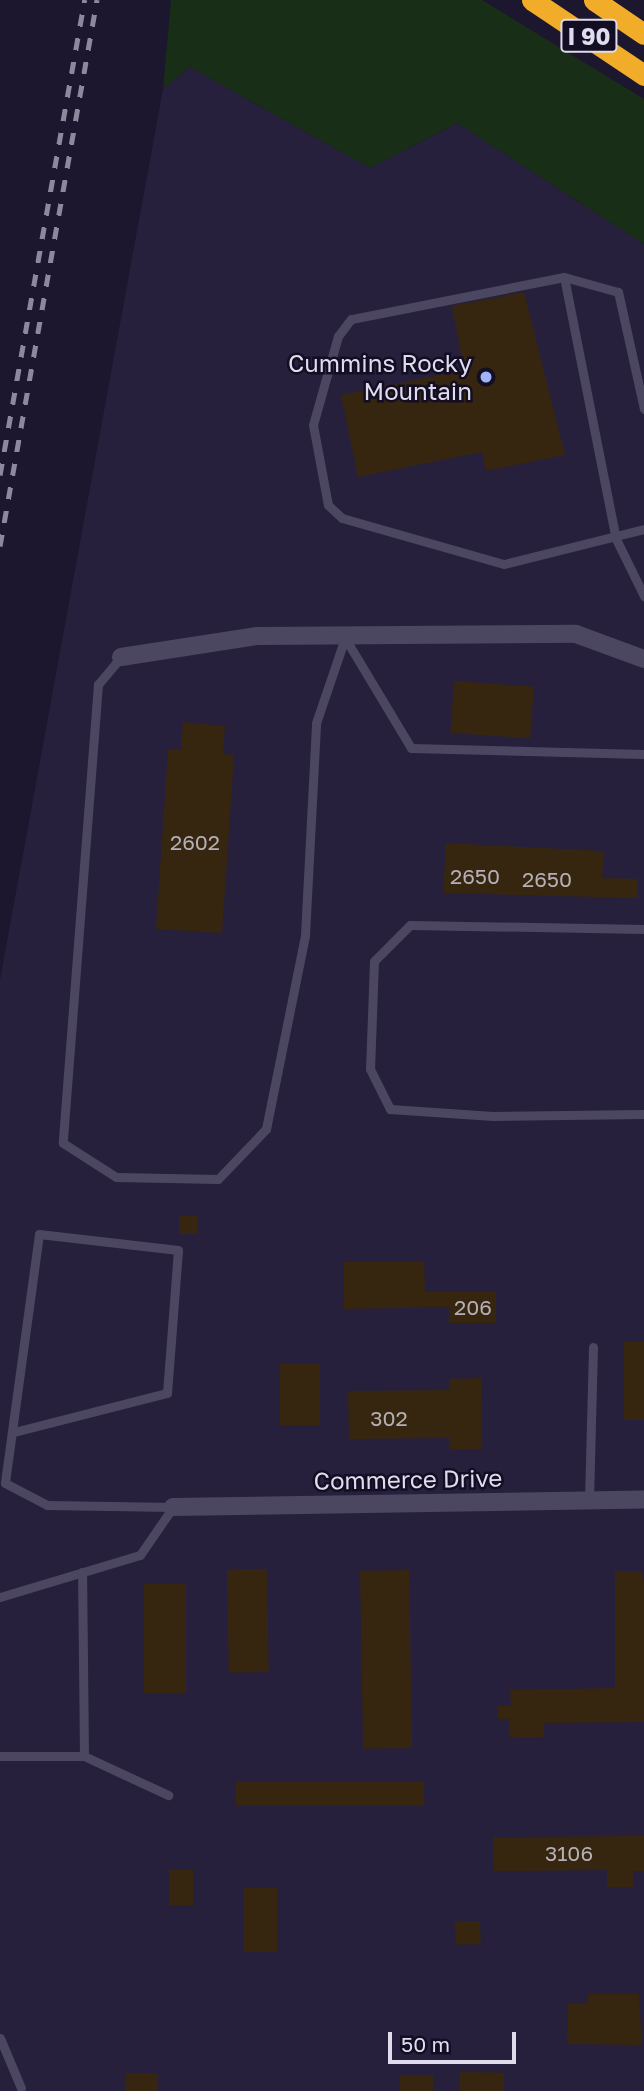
<!DOCTYPE html>
<html>
<head>
<meta charset="utf-8">
<style>
  body { margin:0 }
  #map { position:relative; width:644px; height:2091px; overflow:hidden; background:#1c172e; font-family:"Golos Text",sans-serif }
  div>[style] { position:absolute }
  .built>* { inset:0; background:#26203d }
  .green>* { inset:0; background:#182e16 }
  .building>* { inset:0; background:#37260f; transform-origin:0 0 }
  .service>* { height:9px; margin:-4.5px; padding:0 4.5px; transform-origin:4.5px; border-radius:4.5px; background:#4b4761 }
  .minor>* { height:18px; margin:-9px; padding:0 9px; transform-origin:9px; border-radius:9px; background:#4b4761 }
  .motorway>* { height:21px; margin:-10.5px; padding:0 10.5px; transform-origin:10.5px; border-radius:10.5px; background:#f1ac29 }
  .rail>* { height:5px; margin-top:-2.5px; transform-origin:0; background:repeating-linear-gradient(90deg,#8c899c 0 12px,transparent 0 24px) }
  .dots>* { width:19px; height:19px; translate:-50% -50%; box-sizing:border-box; border:4px solid #130e24; border-radius:50% }
  span { translate:-50% -50%; white-space:nowrap; text-align:center; line-height:1.15; -webkit-text-stroke:5px #130e24; paint-order:stroke }
  .number-label { font-size:21px; color:#b5afb6 }
  .number-label span { -webkit-text-stroke-width:0 }
  .shield-label span { padding:2px 5px; background:#130e24; border:2px solid; border-radius:5px; -webkit-text-stroke-width:0 }
  .shield-label { font-size:23px; color:#dfdded; font-weight:700 }
  .poi-label { font-size:24px; color:#dfdded }
  .right { translate:-100% -50%; text-align:right }
  .street-label { font-size:24px; color:#dfdded }
  .scale { position:absolute; left:388px; top:2032px; width:128px; height:32px; box-sizing:border-box; border:4px solid #dfdded; border-top:0; padding-left:9px; font-size:21px; line-height:24px; white-space:nowrap; color:#dfdded; -webkit-text-stroke:5px #130e24; paint-order:stroke }
</style>
</head>
<body>
<div id="map">
  <div class="built">
    <i style="clip-path:polygon(190px 67px,370px 168px,457px 123px,644px 244px,644px 2091px,0 2091px,0 980px,163px 89px)"></i>
  </div>
  <div class="green">
    <i style="clip-path:polygon(171px 0,482px 0,644px 99px,644px 244px,457px 123px,370px 168px,190px 67px,163px 89px)"></i>
  </div>
  <div class="building">
    <i style="clip-path:polygon(524px 292px,565px 455px,486px 471px,482px 452px,358px 477px,341px 395px,464px 370px,452px 306px)"></i>
    <i style="left:454px;top:681px;width:80px;height:52px;rotate:4deg"></i>
    <i style="clip-path:polygon(183px 722px,225px 726px,223px 754px,234px 755px,222px 933px,156px 929px,168px 750px,181px 750px)"></i>
    <i style="clip-path:polygon(446px 843px,604px 851px,602px 878px,638px 879px,638px 898px,443px 893px)"></i>
    <i style="left:179px;top:1216px;width:19px;height:18px"></i>
    <i style="clip-path:polygon(424px 1261px,425px 1292px,496px 1292px,496px 1323px,449px 1323px,449px 1307px,344px 1309px,344px 1262px)"></i>
    <i style="left:644px;top:1342px;width:78px;height:20px;rotate:90deg"></i>
    <i style="left:320px;top:1364px;width:61px;height:40px;rotate:90deg"></i>
    <i style="clip-path:polygon(481px 1378px,482px 1449px,450px 1449px,449px 1438px,349px 1439px,348px 1391px,449px 1390px,449px 1379px)"></i>
    <i style="left:267px;top:1569px;width:103px;height:40px;rotate:89deg"></i>
    <i style="left:409px;top:1570px;width:178px;height:49px;rotate:89deg"></i>
    <i style="clip-path:polygon(615px 1571px,641px 1571px,644px 1581px,644px 1722px,544px 1723px,544px 1737px,510px 1738px,510px 1719px,498px 1719px,498px 1706px,511px 1706px,510px 1690px,615px 1688px)"></i>
    <i style="left:144px;top:1584px;width:42px;height:109px"></i>
    <i style="left:424px;top:1782px;width:24px;height:188px;rotate:90deg"></i>
    <i style="clip-path:polygon(644px 1836px,644px 1871px,633px 1871px,633px 1887px,607px 1887px,607px 1870px,494px 1871px,494px 1837px)"></i>
    <i style="left:169px;top:1869px;width:24px;height:36px"></i>
    <i style="left:244px;top:1888px;width:33px;height:64px"></i>
    <i style="left:480px;top:1921px;width:23px;height:25px;rotate:88deg"></i>
    <i style="clip-path:polygon(588px 1994px,639px 1994px,642px 2045px,567px 2044px,568px 2004px,588px 2004px)"></i>
    <i style="left:460px;top:2072px;width:44px;height:19px;rotate:1deg"></i>
    <i style="left:126px;top:2073px;width:32px;height:18px"></i>
    <i style="left:400px;top:2075px;width:33px;height:16px"></i>
  </div>
  <div class="service">
    <i style="left:564px;top:277px;width:267px;rotate:78.8deg"></i>
    <i style="left:616px;top:539px;width:64px;rotate:63.8deg"></i>
    <i style="left:644px;top:409px;width:120px;rotate:-102.5deg"></i>
    <i style="left:618px;top:292px;width:56px;rotate:-164.5deg"></i>
    <i style="left:564px;top:277px;width:217px;rotate:168.8deg"></i>
    <i style="left:351px;top:319px;width:21px;rotate:127deg"></i>
    <i style="left:338px;top:336px;width:92px;rotate:105.7deg"></i>
    <i style="left:313px;top:425px;width:81px;rotate:79.4deg"></i>
    <i style="left:328px;top:505px;width:19px;rotate:43deg"></i>
    <i style="left:342px;top:518px;width:168px;rotate:15.9deg"></i>
    <i style="left:504px;top:564px;width:144px;rotate:-14deg"></i>
    <i style="left:345px;top:638px;width:128px;rotate:59deg"></i>
    <i style="left:411px;top:748px;width:233px;rotate:1.5deg"></i>
    <i style="left:121px;top:657px;width:35px;rotate:130deg"></i>
    <i style="left:98px;top:684px;width:460px;rotate:94.4deg"></i>
    <i style="left:63px;top:1143px;width:63px;rotate:32.7deg"></i>
    <i style="left:116px;top:1177px;width:102px;rotate:1.1deg"></i>
    <i style="left:218px;top:1179px;width:69px;rotate:-46.2deg"></i>
    <i style="left:266px;top:1129px;width:198px;rotate:-78.6deg"></i>
    <i style="left:305px;top:935px;width:212px;rotate:-87deg"></i>
    <i style="left:316px;top:723px;width:90px;rotate:-71.2deg"></i>
    <i style="left:644px;top:929px;width:234px;rotate:-179deg"></i>
    <i style="left:410px;top:925px;width:51px;rotate:135deg"></i>
    <i style="left:374px;top:961px;width:108px;rotate:92.1deg"></i>
    <i style="left:370px;top:1069px;width:45px;rotate:63.4deg"></i>
    <i style="left:390px;top:1109px;width:103px;rotate:3.9deg"></i>
    <i style="left:493px;top:1116px;width:151px;rotate:-0.8deg"></i>
    <i style="left:14px;top:1432px;width:158px;rotate:-14.3deg"></i>
    <i style="left:167px;top:1393px;width:143px;rotate:-85.6deg"></i>
    <i style="left:178px;top:1250px;width:140px;rotate:-173.4deg"></i>
    <i style="left:39px;top:1234px;width:251px;rotate:97.8deg"></i>
    <i style="left:5px;top:1483px;width:47px;rotate:27.6deg"></i>
    <i style="left:47px;top:1505px;width:126px;rotate:0.9deg"></i>
    <i style="left:589px;top:1500px;width:153px;rotate:-88.5deg"></i>
    <i style="left:0;top:1597px;width:146px;rotate:-16.7deg"></i>
    <i style="left:140px;top:1555px;width:58px;rotate:-55.5deg"></i>
    <i style="left:0;top:1756px;width:84px"></i>
    <i style="left:84px;top:1756px;width:184px;rotate:-90.6deg"></i>
    <i style="left:84px;top:1756px;width:93px;rotate:24.9deg"></i>
    <i style="left:0;top:2038px;width:54px;rotate:67.2deg"></i>
  </div>
  <div class="minor">
    <i style="left:121px;top:657px;width:138px;rotate:-8.8deg"></i>
    <i style="left:257px;top:636px;width:319px;rotate:-0.4deg"></i>
    <i style="left:576px;top:634px;width:72px;rotate:20.2deg"></i>
    <i style="left:173px;top:1507px;width:471px;rotate:-0.9deg"></i>
  </div>
  <div class="motorway">
    <i style="left:532px;top:0;width:135px;rotate:33.8deg"></i>
    <i style="left:594px;top:0;width:60px;rotate:34.2deg"></i>
  </div>
  <div class="rail">
    <i style="left:0;top:475px;width:483px;rotate:-79.9deg"></i>
    <i style="left:0;top:546px;width:555px;rotate:-79.93deg"></i>
  </div>
  <div class="dots">
    <i style="left:486px;top:377px;background:#a0b3fd"></i>
  </div>
  <div class="number-label">
    <span style="left:195px;top:842px">2602</span>
    <span style="left:475px;top:876px">2650</span>
    <span style="left:547px;top:879px">2650</span>
    <span style="left:473px;top:1307px">206</span>
    <span style="left:389px;top:1418px">302</span>
    <span style="left:569px;top:1853px">3106</span>
  </div>
  <div class="shield-label">
    <span style="left:589px;top:36px">I 90</span>
  </div>
  <div class="poi-label">
    <span class="right" style="left:472px;top:377px">Cummins Rocky<br>Mountain</span>
  </div>
  <div class="street-label">
    <span style="left:408px;top:1479px;rotate:-1deg">Commerce Drive</span>
  </div>
  <div class="scale">50 m</div>
</div>
</body>
</html>
